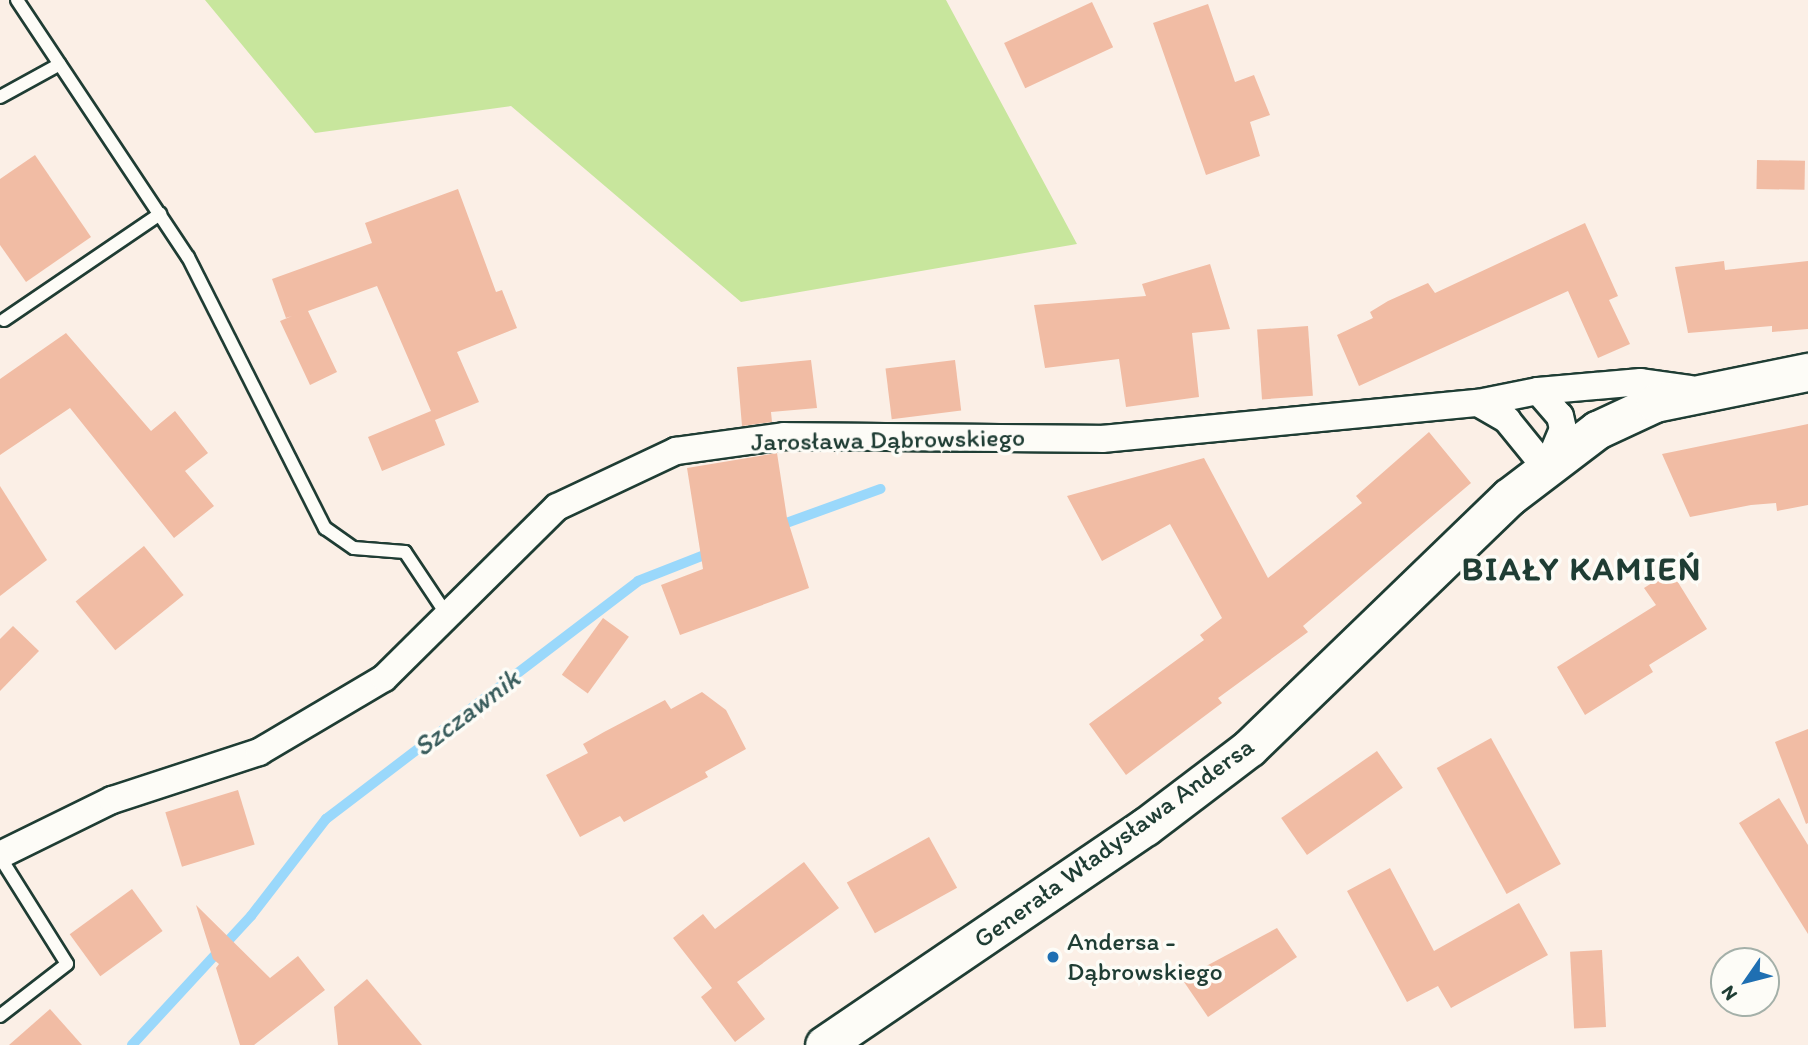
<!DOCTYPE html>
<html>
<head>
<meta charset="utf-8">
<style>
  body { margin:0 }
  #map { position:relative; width:1808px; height:1045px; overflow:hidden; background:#fbefe6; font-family:Itim,sans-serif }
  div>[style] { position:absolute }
  .green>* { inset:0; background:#c8e69d }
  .stream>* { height:10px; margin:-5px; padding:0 5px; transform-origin:5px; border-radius:5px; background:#9ad8fb }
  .building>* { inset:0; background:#f1bca4; transform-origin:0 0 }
  .roads { filter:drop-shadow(2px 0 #1f3d34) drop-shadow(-2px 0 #1f3d34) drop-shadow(0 2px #1f3d34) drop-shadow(0 -2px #1f3d34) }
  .lane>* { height:12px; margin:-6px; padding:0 6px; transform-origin:6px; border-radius:6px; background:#fdfcf7 }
  .street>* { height:26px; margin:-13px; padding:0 13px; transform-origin:13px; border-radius:13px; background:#fdfcf7 }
  .secondary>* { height:37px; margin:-18.5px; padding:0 18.5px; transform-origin:18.5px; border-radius:18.5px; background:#fdfcf7 }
  .dots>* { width:19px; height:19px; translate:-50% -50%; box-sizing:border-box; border:4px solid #fdfcf7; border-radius:50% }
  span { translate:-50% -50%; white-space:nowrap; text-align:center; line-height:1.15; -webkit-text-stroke:7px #fdfcf7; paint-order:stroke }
  .street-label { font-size:26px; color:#1f3d34 }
  .poi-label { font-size:26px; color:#1f3d34 }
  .left { translate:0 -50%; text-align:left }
  .water-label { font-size:28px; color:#385c5c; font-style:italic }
  .district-label { font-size:33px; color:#1f3d34; font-weight:700; letter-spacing:2px }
  .north { position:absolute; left:1710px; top:947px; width:70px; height:70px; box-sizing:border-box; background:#fdfcf7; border:2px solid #a4b0a9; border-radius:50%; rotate:235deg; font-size:19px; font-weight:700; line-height:28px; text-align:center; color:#1f3d34 }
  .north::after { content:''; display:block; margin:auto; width:24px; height:32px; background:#1f6fb2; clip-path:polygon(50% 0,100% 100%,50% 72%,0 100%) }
</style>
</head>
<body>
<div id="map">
  <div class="green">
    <i style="clip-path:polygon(205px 0,946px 0,1077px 244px,741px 302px,511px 106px,315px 133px)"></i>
  </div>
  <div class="stream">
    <i style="left:778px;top:526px;width:109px;rotate:-19.9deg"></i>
    <i style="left:132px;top:1045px;width:176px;rotate:-47.3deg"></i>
    <i style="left:251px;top:916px;width:123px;rotate:-52.3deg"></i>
    <i style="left:326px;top:819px;width:392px;rotate:-37.3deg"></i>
    <i style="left:638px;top:581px;width:79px;rotate:-21.4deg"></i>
  </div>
  <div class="building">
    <i style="left:1092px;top:2px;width:50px;height:97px;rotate:65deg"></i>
    <i style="clip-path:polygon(1208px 4px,1235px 82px,1254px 75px,1270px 115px,1250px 122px,1260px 156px,1206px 175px,1153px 23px)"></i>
    <i style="clip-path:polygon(35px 155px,91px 237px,26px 282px,0 245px,0 179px)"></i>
    <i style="left:1757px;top:160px;width:48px;height:29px;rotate:1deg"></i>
    <i style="clip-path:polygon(458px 189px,496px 292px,502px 290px,517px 328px,457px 352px,479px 402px,435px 420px,445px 445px,382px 471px,368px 437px,431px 411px,377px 286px,308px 311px,337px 372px,310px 385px,280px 321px,292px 316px,286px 318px,272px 279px,372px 243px,365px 223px)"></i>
    <i style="clip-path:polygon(1585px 223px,1618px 296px,1609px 300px,1630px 344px,1598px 358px,1568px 291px,1359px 386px,1337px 335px,1373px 318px,1370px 312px,1388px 301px,1428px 283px,1435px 293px)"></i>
    <i style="clip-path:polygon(1724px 261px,1725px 270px,1808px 261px,1808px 329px,1772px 332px,1772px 326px,1688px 333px,1675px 267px)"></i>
    <i style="clip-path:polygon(1210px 264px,1230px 329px,1192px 333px,1199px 397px,1126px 407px,1119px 359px,1045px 368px,1034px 305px,1146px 296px,1142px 284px)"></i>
    <i style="left:1308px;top:326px;width:70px;height:51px;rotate:86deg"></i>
    <i style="clip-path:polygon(66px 333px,151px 431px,175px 411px,208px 453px,185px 471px,214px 506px,174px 538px,70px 408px,0 455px,0 379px)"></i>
    <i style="clip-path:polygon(811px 360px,817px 408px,771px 412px,772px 422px,742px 426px,737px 367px)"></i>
    <i style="left:955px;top:360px;width:51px;height:70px;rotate:83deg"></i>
    <i style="clip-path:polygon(1808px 424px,1808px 505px,1777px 511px,1776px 503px,1751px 505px,1690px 517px,1662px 454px)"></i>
    <i style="clip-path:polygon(1429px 432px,1471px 483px,1303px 626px,1308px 632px,1218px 698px,1222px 703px,1126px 775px,1089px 724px,1204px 640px,1200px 635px,1222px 618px,1170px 524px,1102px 561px,1067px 496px,1204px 458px,1268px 578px,1362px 503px,1356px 496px)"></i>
    <i style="clip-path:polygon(777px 453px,787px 518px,809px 588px,680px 635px,661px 585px,703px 569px,687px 468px)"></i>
    <i style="clip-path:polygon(0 486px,47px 560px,0 596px)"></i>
    <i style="left:144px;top:546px;width:63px;height:88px;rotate:51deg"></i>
    <i style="clip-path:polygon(1671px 571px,1707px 629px,1649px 665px,1653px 672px,1585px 715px,1557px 667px,1656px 605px,1644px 588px)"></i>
    <i style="left:603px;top:618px;width:32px;height:70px;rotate:36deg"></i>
    <i style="clip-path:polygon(13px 626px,39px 651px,0 691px,0 639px)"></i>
    <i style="clip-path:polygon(702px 692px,726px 710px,746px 749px,705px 772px,708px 777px,624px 822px,620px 816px,580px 837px,546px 775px,588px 753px,583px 744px,604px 732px,665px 700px,671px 709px)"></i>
    <i style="clip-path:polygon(1808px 729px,1808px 823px,1806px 824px,1775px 742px)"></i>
    <i style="left:1491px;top:738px;width:144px;height:62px;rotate:61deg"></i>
    <i style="left:1377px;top:751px;width:45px;height:117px;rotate:55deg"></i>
    <i style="left:238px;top:790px;width:57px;height:76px;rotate:73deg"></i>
    <i style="clip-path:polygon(1779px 798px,1808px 845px,1808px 934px,1739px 823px)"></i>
    <i style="left:929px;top:837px;width:58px;height:94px;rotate:61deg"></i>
    <i style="clip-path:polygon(804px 862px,839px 908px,737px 982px,765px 1019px,735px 1042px,701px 997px,712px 988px,673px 938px,703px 914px,715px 929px)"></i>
    <i style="clip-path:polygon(1390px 868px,1434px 951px,1519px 903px,1548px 955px,1451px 1008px,1438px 986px,1407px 1002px,1347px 891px)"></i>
    <i style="left:132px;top:889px;width:52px;height:77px;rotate:54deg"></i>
    <i style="clip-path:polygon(196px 905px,270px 978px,298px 956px,325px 990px,254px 1045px,240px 1045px,216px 968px,219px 964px,213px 959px)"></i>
    <i style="clip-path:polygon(1277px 928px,1297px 957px,1208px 1017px,1182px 979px)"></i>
    <i style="left:1602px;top:950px;width:77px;height:32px;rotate:87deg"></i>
    <i style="clip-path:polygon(367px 979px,422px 1045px,338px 1045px,334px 1007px)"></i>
    <i style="clip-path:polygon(50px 1009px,82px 1045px,9px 1045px)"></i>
  </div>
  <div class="roads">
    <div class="lane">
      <i style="left:17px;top:0;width:309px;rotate:56.4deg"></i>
      <i style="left:188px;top:257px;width:304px;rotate:63.2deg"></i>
      <i style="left:325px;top:528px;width:35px;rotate:35deg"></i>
      <i style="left:354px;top:548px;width:51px;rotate:4.5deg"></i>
      <i style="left:405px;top:552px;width:76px;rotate:56.3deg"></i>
      <i style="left:0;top:97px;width:68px;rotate:-28.8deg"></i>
      <i style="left:4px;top:320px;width:189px;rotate:-34.2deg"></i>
      <i style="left:0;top:857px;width:126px;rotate:57.9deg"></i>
      <i style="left:67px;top:964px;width:85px;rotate:142.2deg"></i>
    </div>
    <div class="street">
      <i style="left:1538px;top:391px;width:33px;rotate:49deg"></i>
      <i style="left:1560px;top:416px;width:13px;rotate:77deg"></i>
      <i style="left:1563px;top:429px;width:41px;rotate:112.8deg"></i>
      <i style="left:1478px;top:403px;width:34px;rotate:30deg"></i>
      <i style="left:1507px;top:420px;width:62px;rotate:50.9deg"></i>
      <i style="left:0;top:855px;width:125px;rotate:-26.2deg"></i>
      <i style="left:112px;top:800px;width:155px;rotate:-18.1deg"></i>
      <i style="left:259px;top:752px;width:145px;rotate:-30.6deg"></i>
      <i style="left:384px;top:678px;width:243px;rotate:-44.7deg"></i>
      <i style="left:557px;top:507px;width:132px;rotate:-25.2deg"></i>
      <i style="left:676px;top:451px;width:109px;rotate:-7.9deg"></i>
      <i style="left:784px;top:436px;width:318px;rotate:0.5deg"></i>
      <i style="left:1102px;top:439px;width:378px;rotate:-5.5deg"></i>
      <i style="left:1478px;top:403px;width:61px;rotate:-11.3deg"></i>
      <i style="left:1538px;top:391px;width:103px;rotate:-5deg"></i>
      <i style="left:1641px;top:382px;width:49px;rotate:8.1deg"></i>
    </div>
    <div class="secondary">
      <i style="left:824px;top:1045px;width:388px;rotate:-34.2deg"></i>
      <i style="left:1145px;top:827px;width:131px;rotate:-37.2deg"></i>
      <i style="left:1249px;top:748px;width:361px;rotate:-44deg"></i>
      <i style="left:1509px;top:497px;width:111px;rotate:-37.3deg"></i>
      <i style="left:1597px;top:430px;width:64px;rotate:-25deg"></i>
      <i style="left:1655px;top:403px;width:156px;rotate:-11.5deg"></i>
    </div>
  </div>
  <div class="dots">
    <i style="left:1053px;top:957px;background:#1f6fb2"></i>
  </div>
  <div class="street-label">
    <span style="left:888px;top:440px;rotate:-1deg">Jarosława Dąbrowskiego</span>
    <span style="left:1114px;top:843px;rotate:-36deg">Generała Władysława Andersa</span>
  </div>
  <div class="poi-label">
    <span class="left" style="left:1067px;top:957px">Andersa -<br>Dąbrowskiego</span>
  </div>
  <div class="water-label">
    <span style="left:466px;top:712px;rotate:-37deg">Szczawnik</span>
  </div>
  <div class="district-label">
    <span style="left:1582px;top:569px">BIAŁY KAMIEŃ</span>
  </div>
  <div class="north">N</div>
</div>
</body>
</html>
